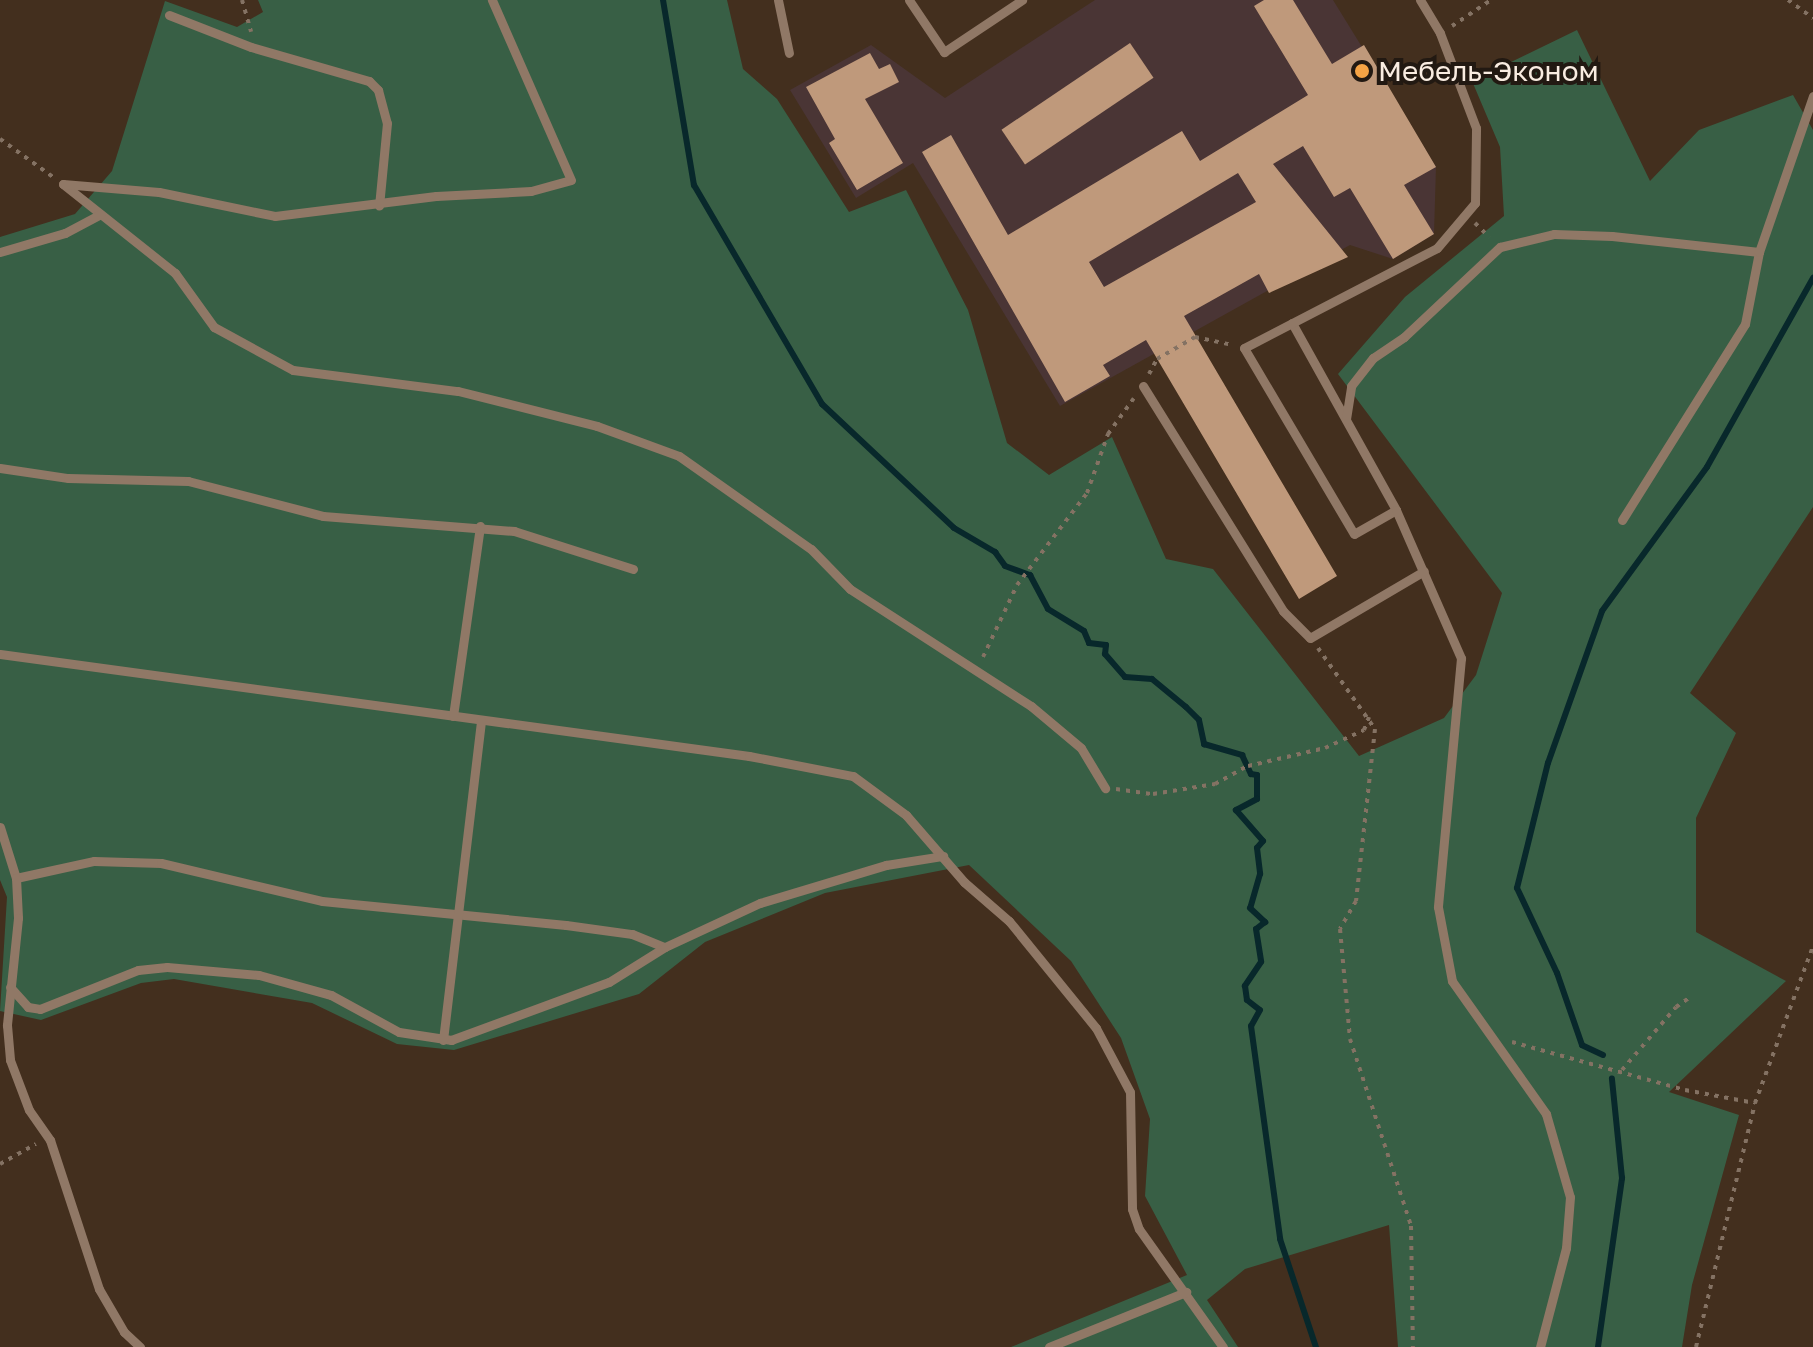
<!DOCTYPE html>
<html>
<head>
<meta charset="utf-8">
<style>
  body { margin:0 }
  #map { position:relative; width:1813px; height:1347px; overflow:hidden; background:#432f1e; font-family:"Golos Text",sans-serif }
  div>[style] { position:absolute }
  .industrial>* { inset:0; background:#4a3535 }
  .green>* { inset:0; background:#385f45 }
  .stream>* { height:6px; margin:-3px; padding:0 3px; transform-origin:3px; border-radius:3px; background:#08282b }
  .building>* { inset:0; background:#bf997b; transform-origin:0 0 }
  .path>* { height:4px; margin-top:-2px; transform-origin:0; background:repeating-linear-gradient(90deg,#847263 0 4px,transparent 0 10px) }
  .service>* { height:9px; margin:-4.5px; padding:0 4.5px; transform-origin:4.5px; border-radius:4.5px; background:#907866 }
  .dots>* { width:22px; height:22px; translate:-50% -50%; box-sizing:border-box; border:4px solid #221912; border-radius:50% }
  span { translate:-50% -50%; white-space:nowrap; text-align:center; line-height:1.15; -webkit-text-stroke:8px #221912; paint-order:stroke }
  .poi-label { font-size:28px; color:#f9ece1 }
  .left { translate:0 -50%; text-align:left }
</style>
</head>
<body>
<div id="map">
  <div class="industrial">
    <i style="clip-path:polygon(1095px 0,1333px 0,1436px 167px,1434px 234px,1393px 259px,1350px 245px,1060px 406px,913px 163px,856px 198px,790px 90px,871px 45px,945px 98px)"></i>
  </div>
  <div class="green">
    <i style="clip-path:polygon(258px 0,727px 0,743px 69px,777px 99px,849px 212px,906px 190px,968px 310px,1007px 443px,1049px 475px,1112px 437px,1166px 559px,1213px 569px,1359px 756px,1444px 718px,1476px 675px,1502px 593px,1338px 374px,1405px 297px,1504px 216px,1500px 147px,1472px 81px,1577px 30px,1650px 181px,1699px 130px,1793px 95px,1813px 130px,1813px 507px,1690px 693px,1736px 733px,1696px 818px,1696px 932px,1786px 981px,1669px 1092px,1739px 1115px,1692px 1285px,1682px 1347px,1398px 1347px,1389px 1225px,1245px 1269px,1207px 1300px,1238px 1347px,1011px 1347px,1187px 1275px,1145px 1196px,1150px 1119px,1121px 1038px,1071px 961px,969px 865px,825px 893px,705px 942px,639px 994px,454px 1050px,397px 1044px,312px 1003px,174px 979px,141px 983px,41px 1020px,0 1011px,7px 897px,0 880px,0 237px,75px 214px,112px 171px,165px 1px,237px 27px,263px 12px)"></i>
  </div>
  <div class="stream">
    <i style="left:663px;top:0;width:188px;rotate:80.5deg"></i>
    <i style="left:694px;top:185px;width:254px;rotate:59.7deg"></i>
    <i style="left:822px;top:404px;width:181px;rotate:43.2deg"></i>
    <i style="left:954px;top:528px;width:48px;rotate:30.3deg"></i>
    <i style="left:995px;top:552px;width:17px;rotate:54deg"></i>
    <i style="left:1005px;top:566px;width:27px;rotate:20deg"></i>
    <i style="left:1030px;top:575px;width:38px;rotate:62deg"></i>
    <i style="left:1048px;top:609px;width:42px;rotate:31.4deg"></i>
    <i style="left:1084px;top:631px;width:13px;rotate:67deg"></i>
    <i style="left:1089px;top:643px;width:17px;rotate:7deg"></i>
    <i style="left:1106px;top:645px;width:9px;rotate:96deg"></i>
    <i style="left:1105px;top:654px;width:30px;rotate:49deg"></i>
    <i style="left:1125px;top:677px;width:27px;rotate:4deg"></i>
    <i style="left:1152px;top:679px;width:44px;rotate:39.5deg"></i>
    <i style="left:1186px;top:707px;width:18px;rotate:45deg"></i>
    <i style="left:1199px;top:720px;width:25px;rotate:78deg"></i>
    <i style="left:1204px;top:744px;width:40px;rotate:16deg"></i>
    <i style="left:1242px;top:755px;width:21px;rotate:65deg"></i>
    <i style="left:1251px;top:774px;width:6px;rotate:9deg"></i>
    <i style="left:1257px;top:775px;width:24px;rotate:90deg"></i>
    <i style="left:1257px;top:799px;width:24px;rotate:152deg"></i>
    <i style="left:1236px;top:810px;width:41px;rotate:48.9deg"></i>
    <i style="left:1263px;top:841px;width:9px;rotate:131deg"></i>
    <i style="left:1257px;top:848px;width:26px;rotate:83deg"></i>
    <i style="left:1260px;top:874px;width:35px;rotate:106deg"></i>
    <i style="left:1250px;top:908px;width:21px;rotate:43deg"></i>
    <i style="left:1265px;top:922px;width:11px;rotate:142deg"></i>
    <i style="left:1256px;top:929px;width:33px;rotate:81deg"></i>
    <i style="left:1261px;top:962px;width:29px;rotate:124deg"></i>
    <i style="left:1245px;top:986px;width:14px;rotate:82deg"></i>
    <i style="left:1247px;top:1000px;width:16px;rotate:38deg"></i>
    <i style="left:1260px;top:1010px;width:18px;rotate:119deg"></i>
    <i style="left:1251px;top:1026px;width:215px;rotate:82.2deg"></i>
    <i style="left:1280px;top:1239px;width:114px;rotate:71.6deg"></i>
    <i style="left:1603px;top:1055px;width:23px;rotate:-155deg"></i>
    <i style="left:1582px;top:1045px;width:76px;rotate:-109.1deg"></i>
    <i style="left:1557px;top:973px;width:94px;rotate:-115.2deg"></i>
    <i style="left:1517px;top:888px;width:129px;rotate:-76.1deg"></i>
    <i style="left:1548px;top:763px;width:161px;rotate:-70.4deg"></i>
    <i style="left:1602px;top:611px;width:178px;rotate:-53.9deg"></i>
    <i style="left:1707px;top:467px;width:217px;rotate:-60.7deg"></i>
    <i style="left:1598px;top:1347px;width:171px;rotate:-81.9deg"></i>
    <i style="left:1622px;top:1178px;width:100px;rotate:-95.8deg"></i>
  </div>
  <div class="building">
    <i style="clip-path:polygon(evenodd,1264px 0,1293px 0,1332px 64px,1364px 45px,1436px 167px,1404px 185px,1434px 234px,1393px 259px,1350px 188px,1334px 197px,1303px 146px,1273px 164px,1348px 257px,1269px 293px,1259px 274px,1184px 316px,1337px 576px,1299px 599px,1146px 340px,1103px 365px,1110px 376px,1065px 402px,922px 152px,951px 135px,1008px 235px,1182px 131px,1200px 161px,1308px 95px,1254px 6px,1264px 0,1238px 173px,1256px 202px,1104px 287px,1089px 262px,1238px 173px)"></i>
    <i style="left:1130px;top:43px;width:42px;height:155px;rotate:56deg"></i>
    <i style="clip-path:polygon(870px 53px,879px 69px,890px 64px,899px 82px,865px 99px,903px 163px,857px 190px,829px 143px,835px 139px,806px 87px)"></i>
  </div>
  <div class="path">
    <i style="left:242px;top:0;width:33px;rotate:74deg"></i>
    <i style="left:1788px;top:0;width:31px;rotate:36deg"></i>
    <i style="left:1452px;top:26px;width:47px;rotate:-33.7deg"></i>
    <i style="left:0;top:139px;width:65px;rotate:35.6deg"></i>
    <i style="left:1475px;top:223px;width:20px;rotate:45deg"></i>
    <i style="left:1149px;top:374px;width:17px;rotate:-62deg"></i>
    <i style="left:1157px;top:359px;width:44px;rotate:-30.1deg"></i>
    <i style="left:1195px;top:337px;width:39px;rotate:12deg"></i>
    <i style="left:1318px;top:648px;width:99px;rotate:54.9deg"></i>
    <i style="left:1375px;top:729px;width:173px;rotate:96.3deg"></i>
    <i style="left:1356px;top:901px;width:32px;rotate:120deg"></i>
    <i style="left:1340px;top:929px;width:110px;rotate:84.8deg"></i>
    <i style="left:1350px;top:1039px;width:197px;rotate:71.9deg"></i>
    <i style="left:1411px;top:1226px;width:121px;rotate:89.1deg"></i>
    <i style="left:983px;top:657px;width:80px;rotate:-64.7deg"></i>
    <i style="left:1017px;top:585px;width:116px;rotate:-52.7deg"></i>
    <i style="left:1087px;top:493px;width:63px;rotate:-70.4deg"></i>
    <i style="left:1108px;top:434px;width:44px;rotate:-54.2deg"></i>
    <i style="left:1116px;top:789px;width:37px;rotate:8deg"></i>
    <i style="left:1153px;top:794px;width:63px;rotate:-9.2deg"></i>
    <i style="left:1215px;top:784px;width:38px;rotate:-29deg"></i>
    <i style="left:1248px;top:766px;width:79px;rotate:-13.2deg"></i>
    <i style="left:1325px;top:748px;width:43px;rotate:-24.8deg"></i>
    <i style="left:1364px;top:730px;width:14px;rotate:-69deg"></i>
    <i style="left:1512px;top:1042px;width:180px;rotate:15.5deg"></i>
    <i style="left:1685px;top:1090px;width:71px;rotate:10.5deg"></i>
    <i style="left:1622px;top:1070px;width:83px;rotate:-49.4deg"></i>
    <i style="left:1676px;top:1007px;width:16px;rotate:-35deg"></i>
    <i style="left:0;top:1164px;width:41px;rotate:-29.1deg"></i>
    <i style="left:1696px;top:1347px;width:251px;rotate:-76.4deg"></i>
    <i style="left:1755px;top:1103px;width:167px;rotate:-69.7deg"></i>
  </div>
  <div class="service">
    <i style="left:778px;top:0;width:54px;rotate:78.3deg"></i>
    <i style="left:909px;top:0;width:63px;rotate:56.1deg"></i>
    <i style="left:944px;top:52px;width:94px;rotate:-33.7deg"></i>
    <i style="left:169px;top:15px;width:88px;rotate:21.3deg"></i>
    <i style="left:251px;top:47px;width:123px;rotate:16.1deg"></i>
    <i style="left:369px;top:81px;width:13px;rotate:45deg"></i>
    <i style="left:378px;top:90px;width:34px;rotate:75deg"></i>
    <i style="left:387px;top:123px;width:83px;rotate:95.5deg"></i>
    <i style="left:63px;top:184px;width:143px;rotate:38.5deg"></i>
    <i style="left:175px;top:273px;width:67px;rotate:54.2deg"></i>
    <i style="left:214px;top:327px;width:90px;rotate:28.6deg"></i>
    <i style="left:293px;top:370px;width:166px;rotate:7.3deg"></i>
    <i style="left:458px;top:391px;width:143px;rotate:14.1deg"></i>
    <i style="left:597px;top:426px;width:87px;rotate:20.1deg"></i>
    <i style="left:679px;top:456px;width:161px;rotate:35.2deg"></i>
    <i style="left:811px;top:549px;width:56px;rotate:45.7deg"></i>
    <i style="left:850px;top:589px;width:216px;rotate:32.9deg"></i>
    <i style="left:1031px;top:706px;width:65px;rotate:40deg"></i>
    <i style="left:1081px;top:748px;width:47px;rotate:59deg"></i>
    <i style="left:63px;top:184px;width:96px;rotate:4.8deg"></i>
    <i style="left:159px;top:192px;width:118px;rotate:11.7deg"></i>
    <i style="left:275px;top:216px;width:162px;rotate:-7.1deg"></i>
    <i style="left:436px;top:196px;width:95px;rotate:-3deg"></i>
    <i style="left:531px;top:191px;width:41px;rotate:-15.4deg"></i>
    <i style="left:571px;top:180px;width:197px;rotate:-113.7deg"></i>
    <i style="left:0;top:252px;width:68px;rotate:-16.3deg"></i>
    <i style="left:65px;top:233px;width:40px;rotate:-28deg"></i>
    <i style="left:1292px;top:323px;width:214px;rotate:60.9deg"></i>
    <i style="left:1396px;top:510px;width:48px;rotate:150.3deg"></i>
    <i style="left:1354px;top:534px;width:216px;rotate:-120.6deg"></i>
    <i style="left:1244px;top:348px;width:217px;rotate:-27.4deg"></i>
    <i style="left:1437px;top:248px;width:59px;rotate:-49.8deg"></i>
    <i style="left:1475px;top:203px;width:75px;rotate:-89.2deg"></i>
    <i style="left:1476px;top:128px;width:102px;rotate:-110.8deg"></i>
    <i style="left:1440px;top:33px;width:39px;rotate:-121deg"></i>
    <i style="left:1143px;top:386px;width:265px;rotate:58.1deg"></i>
    <i style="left:1283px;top:611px;width:38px;rotate:45deg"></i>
    <i style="left:1310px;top:638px;width:132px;rotate:-30.4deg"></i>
    <i style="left:1346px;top:419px;width:33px;rotate:-81deg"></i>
    <i style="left:1351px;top:386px;width:36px;rotate:-52deg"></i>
    <i style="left:1373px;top:358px;width:37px;rotate:-34deg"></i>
    <i style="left:1404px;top:337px;width:132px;rotate:-43.2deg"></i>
    <i style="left:1500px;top:247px;width:56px;rotate:-13.5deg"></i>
    <i style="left:1554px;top:234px;width:58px;rotate:2deg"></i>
    <i style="left:1612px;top:236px;width:148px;rotate:6.2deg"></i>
    <i style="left:0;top:468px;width:69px;rotate:8.4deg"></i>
    <i style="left:68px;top:478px;width:120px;rotate:1.4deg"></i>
    <i style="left:188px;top:481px;width:139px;rotate:14.5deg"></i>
    <i style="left:323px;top:516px;width:192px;rotate:4.5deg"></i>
    <i style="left:514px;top:531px;width:125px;rotate:17.7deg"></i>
    <i style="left:1396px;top:510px;width:162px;rotate:66.3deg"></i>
    <i style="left:1461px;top:658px;width:250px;rotate:95.3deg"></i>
    <i style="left:1438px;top:907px;width:75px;rotate:79.3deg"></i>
    <i style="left:1452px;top:981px;width:163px;rotate:54.7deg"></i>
    <i style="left:1546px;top:1114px;width:86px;rotate:73.9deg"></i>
    <i style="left:1570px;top:1197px;width:51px;rotate:94.5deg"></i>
    <i style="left:1566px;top:1248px;width:102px;rotate:104.7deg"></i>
    <i style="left:1622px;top:520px;width:231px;rotate:-57.9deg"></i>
    <i style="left:1745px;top:324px;width:73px;rotate:-79deg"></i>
    <i style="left:1759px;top:252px;width:165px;rotate:-70.9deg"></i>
    <i style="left:0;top:654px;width:756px;rotate:7.75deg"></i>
    <i style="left:749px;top:756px;width:106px;rotate:10.9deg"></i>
    <i style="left:853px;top:776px;width:66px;rotate:36.3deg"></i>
    <i style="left:906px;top:815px;width:89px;rotate:49.1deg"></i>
    <i style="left:964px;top:882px;width:60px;rotate:40.9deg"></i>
    <i style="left:1009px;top:921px;width:138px;rotate:50.9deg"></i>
    <i style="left:1096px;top:1028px;width:72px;rotate:62deg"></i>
    <i style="left:1130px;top:1092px;width:117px;rotate:89deg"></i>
    <i style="left:1132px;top:1209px;width:21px;rotate:71deg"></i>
    <i style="left:1139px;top:1229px;width:145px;rotate:54.6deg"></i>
    <i style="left:453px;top:716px;width:192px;rotate:-81.9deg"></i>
    <i style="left:0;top:827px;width:53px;rotate:72.6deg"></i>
    <i style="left:16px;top:878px;width:80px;rotate:-12.3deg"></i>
    <i style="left:94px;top:861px;width:67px;rotate:1.7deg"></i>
    <i style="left:161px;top:863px;width:165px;rotate:13.3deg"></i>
    <i style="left:322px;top:901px;width:245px;rotate:5.6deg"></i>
    <i style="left:566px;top:925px;width:67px;rotate:7.8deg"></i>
    <i style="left:632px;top:934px;width:35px;rotate:22deg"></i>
    <i style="left:16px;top:878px;width:40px;rotate:87.1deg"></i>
    <i style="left:18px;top:918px;width:108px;rotate:95.9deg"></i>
    <i style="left:7px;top:1025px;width:35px;rotate:85deg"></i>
    <i style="left:10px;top:1060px;width:53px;rotate:69.2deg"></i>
    <i style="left:29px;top:1110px;width:37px;rotate:55deg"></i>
    <i style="left:50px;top:1140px;width:157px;rotate:71.8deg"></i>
    <i style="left:99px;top:1289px;width:50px;rotate:59.8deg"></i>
    <i style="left:124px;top:1332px;width:22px;rotate:43deg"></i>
    <i style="left:10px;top:987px;width:27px;rotate:48deg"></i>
    <i style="left:28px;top:1007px;width:12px;rotate:9deg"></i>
    <i style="left:40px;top:1009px;width:105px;rotate:-21.7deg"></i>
    <i style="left:138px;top:970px;width:29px;rotate:-6deg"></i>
    <i style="left:167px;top:967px;width:92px;rotate:5deg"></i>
    <i style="left:259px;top:975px;width:75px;rotate:15.5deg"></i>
    <i style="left:331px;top:995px;width:77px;rotate:28.6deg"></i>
    <i style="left:399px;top:1032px;width:53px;rotate:8.7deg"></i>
    <i style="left:451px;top:1040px;width:168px;rotate:-20.2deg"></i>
    <i style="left:609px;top:982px;width:66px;rotate:-32deg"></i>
    <i style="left:665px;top:947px;width:105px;rotate:-24.9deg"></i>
    <i style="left:760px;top:903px;width:132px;rotate:-16.8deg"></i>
    <i style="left:886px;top:865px;width:58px;rotate:-9deg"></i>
    <i style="left:443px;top:1040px;width:322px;rotate:-83.2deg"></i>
    <i style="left:1049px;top:1347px;width:148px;rotate:-21.9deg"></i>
  </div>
  <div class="dots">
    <i style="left:1362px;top:71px;background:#f5a345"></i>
  </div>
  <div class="poi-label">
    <span class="left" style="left:1378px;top:71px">Мебель-Эконом</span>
  </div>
</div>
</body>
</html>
